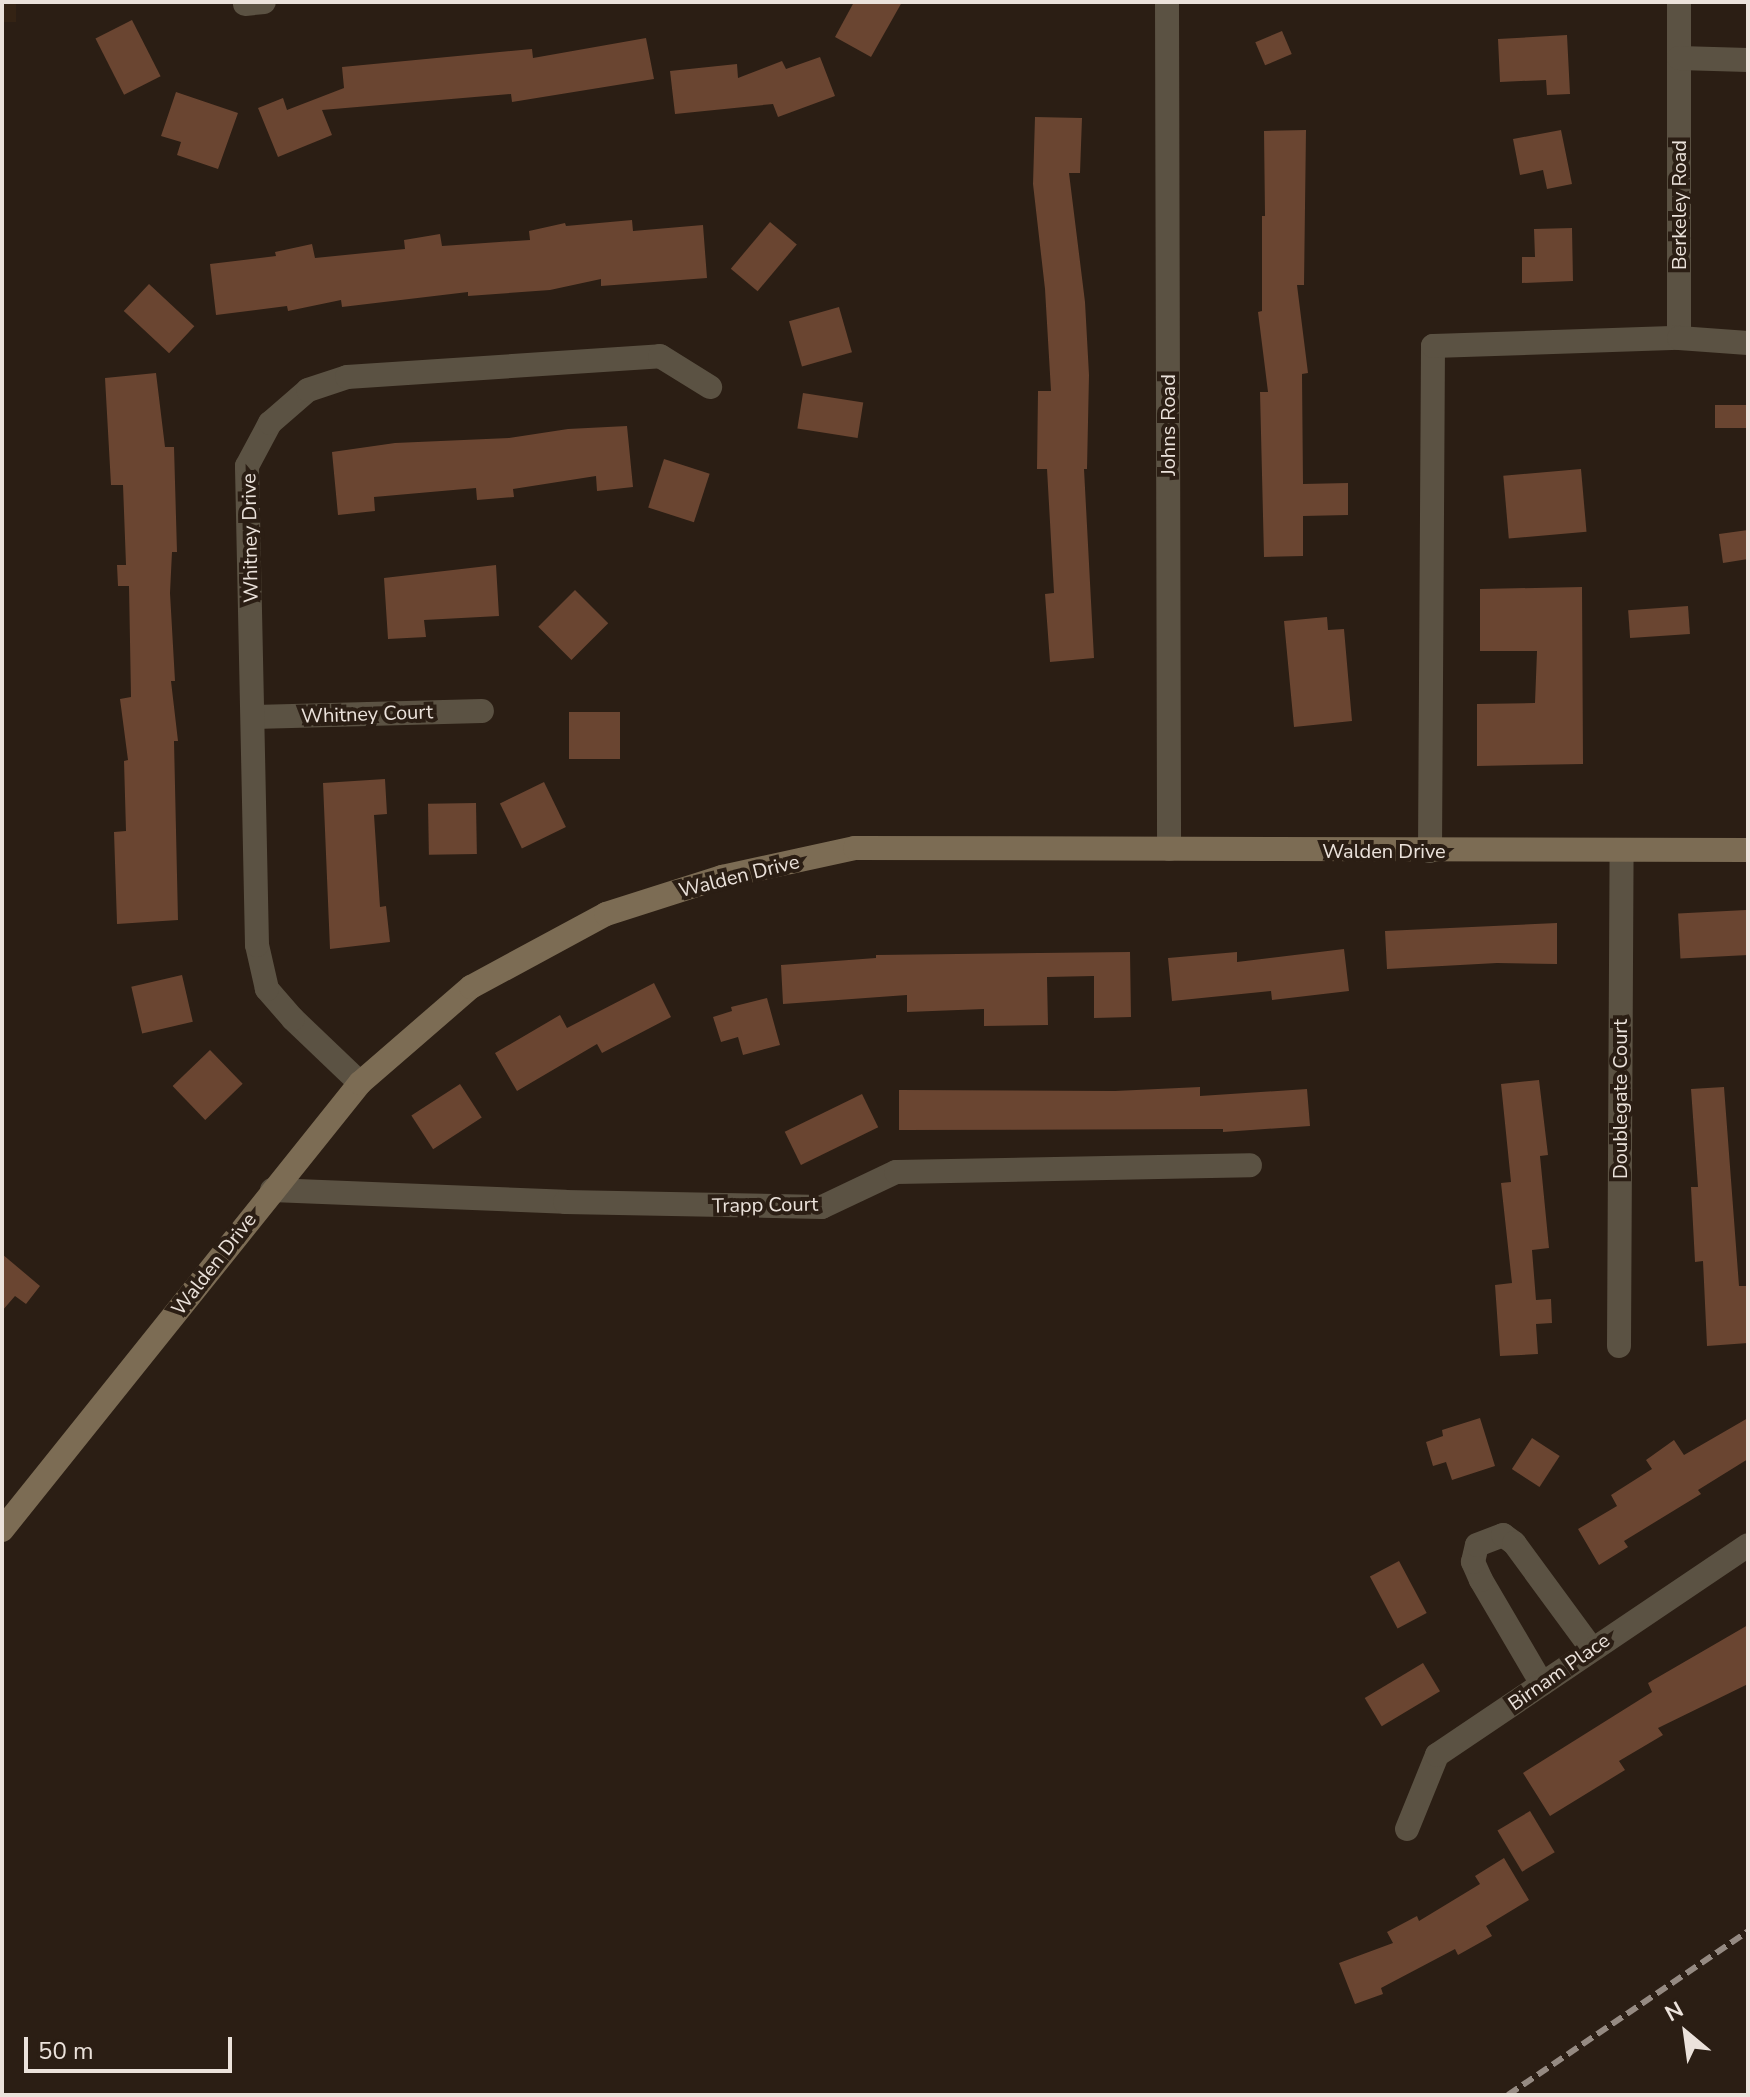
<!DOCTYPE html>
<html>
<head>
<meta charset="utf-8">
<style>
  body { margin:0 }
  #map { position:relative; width:1750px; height:2097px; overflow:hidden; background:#2b1e14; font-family:"Nunito Sans",sans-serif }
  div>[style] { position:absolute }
  .built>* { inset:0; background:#342314; transform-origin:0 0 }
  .building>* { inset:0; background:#6a4531; transform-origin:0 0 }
  .street>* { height:24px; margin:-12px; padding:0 12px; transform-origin:12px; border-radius:12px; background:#5b5243 }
  .secondary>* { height:24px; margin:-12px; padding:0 12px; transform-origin:12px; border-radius:12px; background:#7c6c54 }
  .rail>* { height:6px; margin-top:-3px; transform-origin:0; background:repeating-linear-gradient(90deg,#958a82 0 12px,transparent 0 18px) }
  span { translate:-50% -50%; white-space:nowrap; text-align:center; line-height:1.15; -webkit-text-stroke:8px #2b1e14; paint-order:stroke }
  .street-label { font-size:20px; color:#ebe2db }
  .frame { position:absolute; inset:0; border:4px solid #ebe2db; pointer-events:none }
  .north { position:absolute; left:1646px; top:1993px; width:80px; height:80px; -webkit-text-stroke:6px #2b1e14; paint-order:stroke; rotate:331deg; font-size:22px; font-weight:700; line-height:32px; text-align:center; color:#ebe2db }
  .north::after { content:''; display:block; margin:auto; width:28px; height:36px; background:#ebe2db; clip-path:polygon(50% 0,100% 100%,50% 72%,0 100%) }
  .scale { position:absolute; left:24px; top:2037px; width:208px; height:36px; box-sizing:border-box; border:4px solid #ebe2db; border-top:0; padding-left:10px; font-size:24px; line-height:28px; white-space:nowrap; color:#ebe2db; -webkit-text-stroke:6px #2b1e14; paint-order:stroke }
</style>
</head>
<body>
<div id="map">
  <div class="built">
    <i style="left:2px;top:2px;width:14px;height:20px"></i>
  </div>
  <div class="building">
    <i style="clip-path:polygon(854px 2px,902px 2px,871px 57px,835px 37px)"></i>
    <i style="left:132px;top:20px;width:63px;height:41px;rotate:63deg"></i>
    <i style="left:1282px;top:31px;width:25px;height:29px;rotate:67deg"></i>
    <i style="clip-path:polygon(1567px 35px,1570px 94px,1547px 95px,1546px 80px,1500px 82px,1498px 39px)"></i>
    <i style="clip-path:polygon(646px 38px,654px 79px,512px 102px,511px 94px,322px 110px,332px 135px,278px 157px,258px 108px,283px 98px,287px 110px,344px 88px,342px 67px,532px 49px,533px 58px)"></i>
    <i style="clip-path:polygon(820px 57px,835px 96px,778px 117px,773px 104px,675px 114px,670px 71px,737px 64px,738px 78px,782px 61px,786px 69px)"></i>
    <i style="clip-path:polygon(176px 92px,238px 113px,218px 169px,177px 155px,181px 142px,161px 136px)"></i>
    <i style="clip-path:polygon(1035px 117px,1082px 118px,1080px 173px,1069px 173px,1085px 302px,1089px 375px,1087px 469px,1084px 469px,1094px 658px,1050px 662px,1045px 594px,1054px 593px,1047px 469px,1037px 469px,1038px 391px,1051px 391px,1045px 289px,1033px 184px)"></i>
    <i style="clip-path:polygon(1306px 130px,1304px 285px,1297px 285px,1308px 373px,1302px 374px,1303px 484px,1348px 483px,1348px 515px,1303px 516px,1303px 556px,1264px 557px,1260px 392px,1268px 392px,1258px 312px,1262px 311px,1262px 216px,1265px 216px,1264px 131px)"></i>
    <i style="clip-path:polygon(1561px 130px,1572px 184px,1547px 189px,1543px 170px,1520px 175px,1513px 139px)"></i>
    <i style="clip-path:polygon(632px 220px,633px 231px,703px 225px,707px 278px,601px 286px,601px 279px,550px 290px,468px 296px,468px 292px,342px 307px,341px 300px,288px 311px,287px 306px,216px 315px,210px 264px,276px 256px,275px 252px,312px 244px,315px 258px,405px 249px,404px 240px,440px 234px,442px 246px,530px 240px,529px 231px,565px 223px,566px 226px)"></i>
    <i style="left:770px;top:222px;width:35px;height:61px;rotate:40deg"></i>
    <i style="clip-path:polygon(1572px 228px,1573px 281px,1522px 283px,1522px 257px,1535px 257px,1534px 229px)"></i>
    <i style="left:149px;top:284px;width:62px;height:37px;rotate:43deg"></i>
    <i style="left:839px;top:307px;width:47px;height:52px;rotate:74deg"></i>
    <i style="clip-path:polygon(156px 373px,165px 447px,174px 447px,177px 552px,172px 552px,170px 593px,175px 681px,171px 681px,178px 741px,174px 741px,178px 920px,117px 924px,114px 832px,126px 831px,124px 761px,128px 760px,120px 699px,131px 697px,129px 586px,118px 586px,117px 565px,126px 565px,123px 485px,111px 485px,105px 378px)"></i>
    <i style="left:803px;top:393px;width:61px;height:36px;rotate:9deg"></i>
    <i style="left:1748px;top:405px;width:23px;height:33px;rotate:90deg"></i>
    <i style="clip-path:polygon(627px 426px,633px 487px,597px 491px,596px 476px,513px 489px,514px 497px,477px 500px,476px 488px,374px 497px,375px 511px,338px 515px,332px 452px,395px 443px,509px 438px,568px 429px)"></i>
    <i style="left:664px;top:459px;width:48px;height:51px;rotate:18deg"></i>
    <i style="left:1581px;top:469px;width:63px;height:78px;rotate:85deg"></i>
    <i style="clip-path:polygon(1748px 530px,1748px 559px,1723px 563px,1719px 534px)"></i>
    <i style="clip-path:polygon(496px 565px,499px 616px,424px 620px,426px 637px,388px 639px,384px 578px)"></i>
    <i style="clip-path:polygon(1582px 587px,1583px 764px,1477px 766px,1477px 704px,1535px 703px,1537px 651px,1480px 651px,1480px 589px)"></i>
    <i style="left:575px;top:590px;width:47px;height:52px;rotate:45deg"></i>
    <i style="left:1688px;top:606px;width:28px;height:60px;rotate:86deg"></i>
    <i style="clip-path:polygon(1327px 617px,1328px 630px,1344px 629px,1352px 721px,1294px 727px,1284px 621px)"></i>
    <i style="left:569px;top:712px;width:51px;height:47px"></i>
    <i style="clip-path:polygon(385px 779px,387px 814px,374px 815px,380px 907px,386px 906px,390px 942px,330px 949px,323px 783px)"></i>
    <i style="left:544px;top:782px;width:50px;height:49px;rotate:64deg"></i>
    <i style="left:476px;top:803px;width:51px;height:48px;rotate:89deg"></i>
    <i style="left:1746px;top:910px;width:45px;height:68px;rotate:87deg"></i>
    <i style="clip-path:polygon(1557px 923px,1557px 964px,1497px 963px,1387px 969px,1385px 931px)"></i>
    <i style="clip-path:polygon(1344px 949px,1349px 991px,1272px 1000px,1271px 991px,1172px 1001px,1168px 958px,1237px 952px,1237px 962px)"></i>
    <i style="clip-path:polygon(1130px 952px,1131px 1017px,1094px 1018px,1094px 976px,1047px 977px,1048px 1025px,984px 1026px,984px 1009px,907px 1012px,907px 995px,783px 1004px,781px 965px,876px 958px,876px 955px)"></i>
    <i style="left:182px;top:975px;width:48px;height:52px;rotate:77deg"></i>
    <i style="clip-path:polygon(654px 983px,671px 1017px,602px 1053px,597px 1044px,517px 1091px,495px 1053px,560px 1015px,567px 1028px)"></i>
    <i style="clip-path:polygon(767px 998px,780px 1045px,743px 1055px,738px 1037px,721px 1042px,713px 1017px,732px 1011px,731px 1007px)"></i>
    <i style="left:210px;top:1050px;width:47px;height:52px;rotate:46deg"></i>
    <i style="clip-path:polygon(1539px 1080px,1548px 1155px,1540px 1156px,1549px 1248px,1532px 1250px,1536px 1300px,1551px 1299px,1552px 1323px,1536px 1324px,1538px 1354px,1500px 1356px,1495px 1285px,1512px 1283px,1501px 1183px,1511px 1182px,1501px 1084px)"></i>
    <i style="left:460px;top:1084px;width:40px;height:58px;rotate:57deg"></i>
    <i style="clip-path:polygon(1200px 1087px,1200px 1096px,1307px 1089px,1310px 1126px,1223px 1132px,1223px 1129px,899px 1130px,899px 1090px,1115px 1091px)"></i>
    <i style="clip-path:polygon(1724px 1087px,1739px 1286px,1748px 1286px,1748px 1343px,1707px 1346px,1703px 1261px,1695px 1262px,1691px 1187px,1698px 1187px,1691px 1089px)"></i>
    <i style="left:862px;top:1094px;width:37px;height:86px;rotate:64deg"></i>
    <i style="clip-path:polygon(2px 1254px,40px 1286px,26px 1304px,15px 1296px,2px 1311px)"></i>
    <i style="clip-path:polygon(1480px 1418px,1495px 1466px,1452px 1480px,1446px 1462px,1433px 1466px,1426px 1442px,1443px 1436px,1442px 1430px)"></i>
    <i style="clip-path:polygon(1748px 1418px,1748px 1459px,1698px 1490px,1701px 1494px,1624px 1541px,1628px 1547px,1599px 1565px,1578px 1529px,1617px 1506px,1611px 1495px,1652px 1469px,1646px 1460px,1674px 1440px,1684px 1455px)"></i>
    <i style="left:1532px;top:1438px;width:33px;height:37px;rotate:33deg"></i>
    <i style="left:1399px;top:1561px;width:59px;height:33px;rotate:62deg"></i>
    <i style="clip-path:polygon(1748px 1625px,1748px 1684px,1658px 1728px,1663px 1735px,1619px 1761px,1625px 1770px,1550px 1816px,1523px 1773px,1652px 1692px,1648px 1683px)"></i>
    <i style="left:1423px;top:1663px;width:33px;height:68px;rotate:59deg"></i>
    <i style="left:1530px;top:1811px;width:48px;height:38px;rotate:59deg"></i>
    <i style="clip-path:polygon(1504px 1858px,1529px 1900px,1486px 1926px,1492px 1936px,1458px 1955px,1455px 1949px,1381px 1988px,1383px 1994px,1355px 2004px,1339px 1963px,1393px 1943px,1387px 1932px,1417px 1916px,1419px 1921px,1480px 1884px,1475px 1876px)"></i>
  </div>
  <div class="street">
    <i style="left:1167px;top:2px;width:847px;rotate:89.86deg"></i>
    <i style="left:1679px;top:2px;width:336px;rotate:90deg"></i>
    <i style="left:245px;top:4px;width:19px;rotate:-6deg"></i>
    <i style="left:1679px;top:58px;width:69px;rotate:1.7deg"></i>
    <i style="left:253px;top:717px;width:229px;rotate:-1.5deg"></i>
    <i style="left:1430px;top:851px;width:505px;rotate:-89.66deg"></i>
    <i style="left:1433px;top:346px;width:246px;rotate:-1.9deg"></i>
    <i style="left:1679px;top:338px;width:69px;rotate:4.1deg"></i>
    <i style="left:360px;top:1083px;width:93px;rotate:-136.3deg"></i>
    <i style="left:293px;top:1019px;width:40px;rotate:-131deg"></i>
    <i style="left:267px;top:989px;width:45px;rotate:-102.8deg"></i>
    <i style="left:257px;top:945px;width:479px;rotate:-91.2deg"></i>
    <i style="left:247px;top:466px;width:49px;rotate:-61.9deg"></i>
    <i style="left:270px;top:423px;width:50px;rotate:-41deg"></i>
    <i style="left:308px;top:390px;width:41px;rotate:-18.4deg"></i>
    <i style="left:347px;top:377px;width:314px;rotate:-3.8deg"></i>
    <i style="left:660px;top:356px;width:59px;rotate:31.8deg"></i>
    <i style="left:272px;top:1190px;width:293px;rotate:2.3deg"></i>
    <i style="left:565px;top:1202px;width:257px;rotate:1.1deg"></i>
    <i style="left:822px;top:1207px;width:82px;rotate:-25.3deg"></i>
    <i style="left:896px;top:1172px;width:354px;rotate:-1.1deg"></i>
    <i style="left:1619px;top:1346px;width:494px;rotate:-89.7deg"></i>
    <i style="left:1542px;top:1684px;width:121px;rotate:-120.4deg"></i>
    <i style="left:1481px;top:1580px;width:20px;rotate:-114deg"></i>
    <i style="left:1473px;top:1562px;width:17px;rotate:-77deg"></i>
    <i style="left:1477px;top:1545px;width:28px;rotate:-21deg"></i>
    <i style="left:1503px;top:1535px;width:14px;rotate:36deg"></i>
    <i style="left:1514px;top:1543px;width:132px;rotate:53.7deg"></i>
    <i style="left:1407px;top:1829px;width:80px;rotate:-67.9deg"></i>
    <i style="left:1437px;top:1755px;width:375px;rotate:-34deg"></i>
  </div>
  <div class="secondary">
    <i style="left:2px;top:1530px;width:573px;rotate:-51.31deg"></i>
    <i style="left:360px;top:1083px;width:147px;rotate:-40.9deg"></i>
    <i style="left:471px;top:987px;width:153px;rotate:-28.4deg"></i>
    <i style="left:606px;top:914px;width:122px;rotate:-17.7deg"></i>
    <i style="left:722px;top:877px;width:136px;rotate:-12.3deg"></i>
    <i style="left:855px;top:848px;width:893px;rotate:0.13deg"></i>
  </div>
  <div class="rail">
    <i style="left:1508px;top:2095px;width:291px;rotate:-34.3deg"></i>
  </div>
  <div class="street-label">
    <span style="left:1679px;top:205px;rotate:-90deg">Berkeley Road</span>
    <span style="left:1168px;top:425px;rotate:-90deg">Johns Road</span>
    <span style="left:250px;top:538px;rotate:-91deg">Whitney Drive</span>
    <span style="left:367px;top:714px;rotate:-2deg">Whitney Court</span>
    <span style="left:1384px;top:851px">Walden Drive</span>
    <span style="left:739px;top:876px;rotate:-14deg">Walden Drive</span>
    <span style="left:1620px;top:1099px;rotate:-90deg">Doublegate Court</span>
    <span style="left:765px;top:1205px;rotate:-1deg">Trapp Court</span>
    <span style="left:214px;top:1264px;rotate:-52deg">Walden Drive</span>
    <span style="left:1559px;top:1672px;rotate:-35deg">Birnam Place</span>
  </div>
  <div class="frame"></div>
  <div class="north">N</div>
  <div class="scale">50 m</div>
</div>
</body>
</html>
